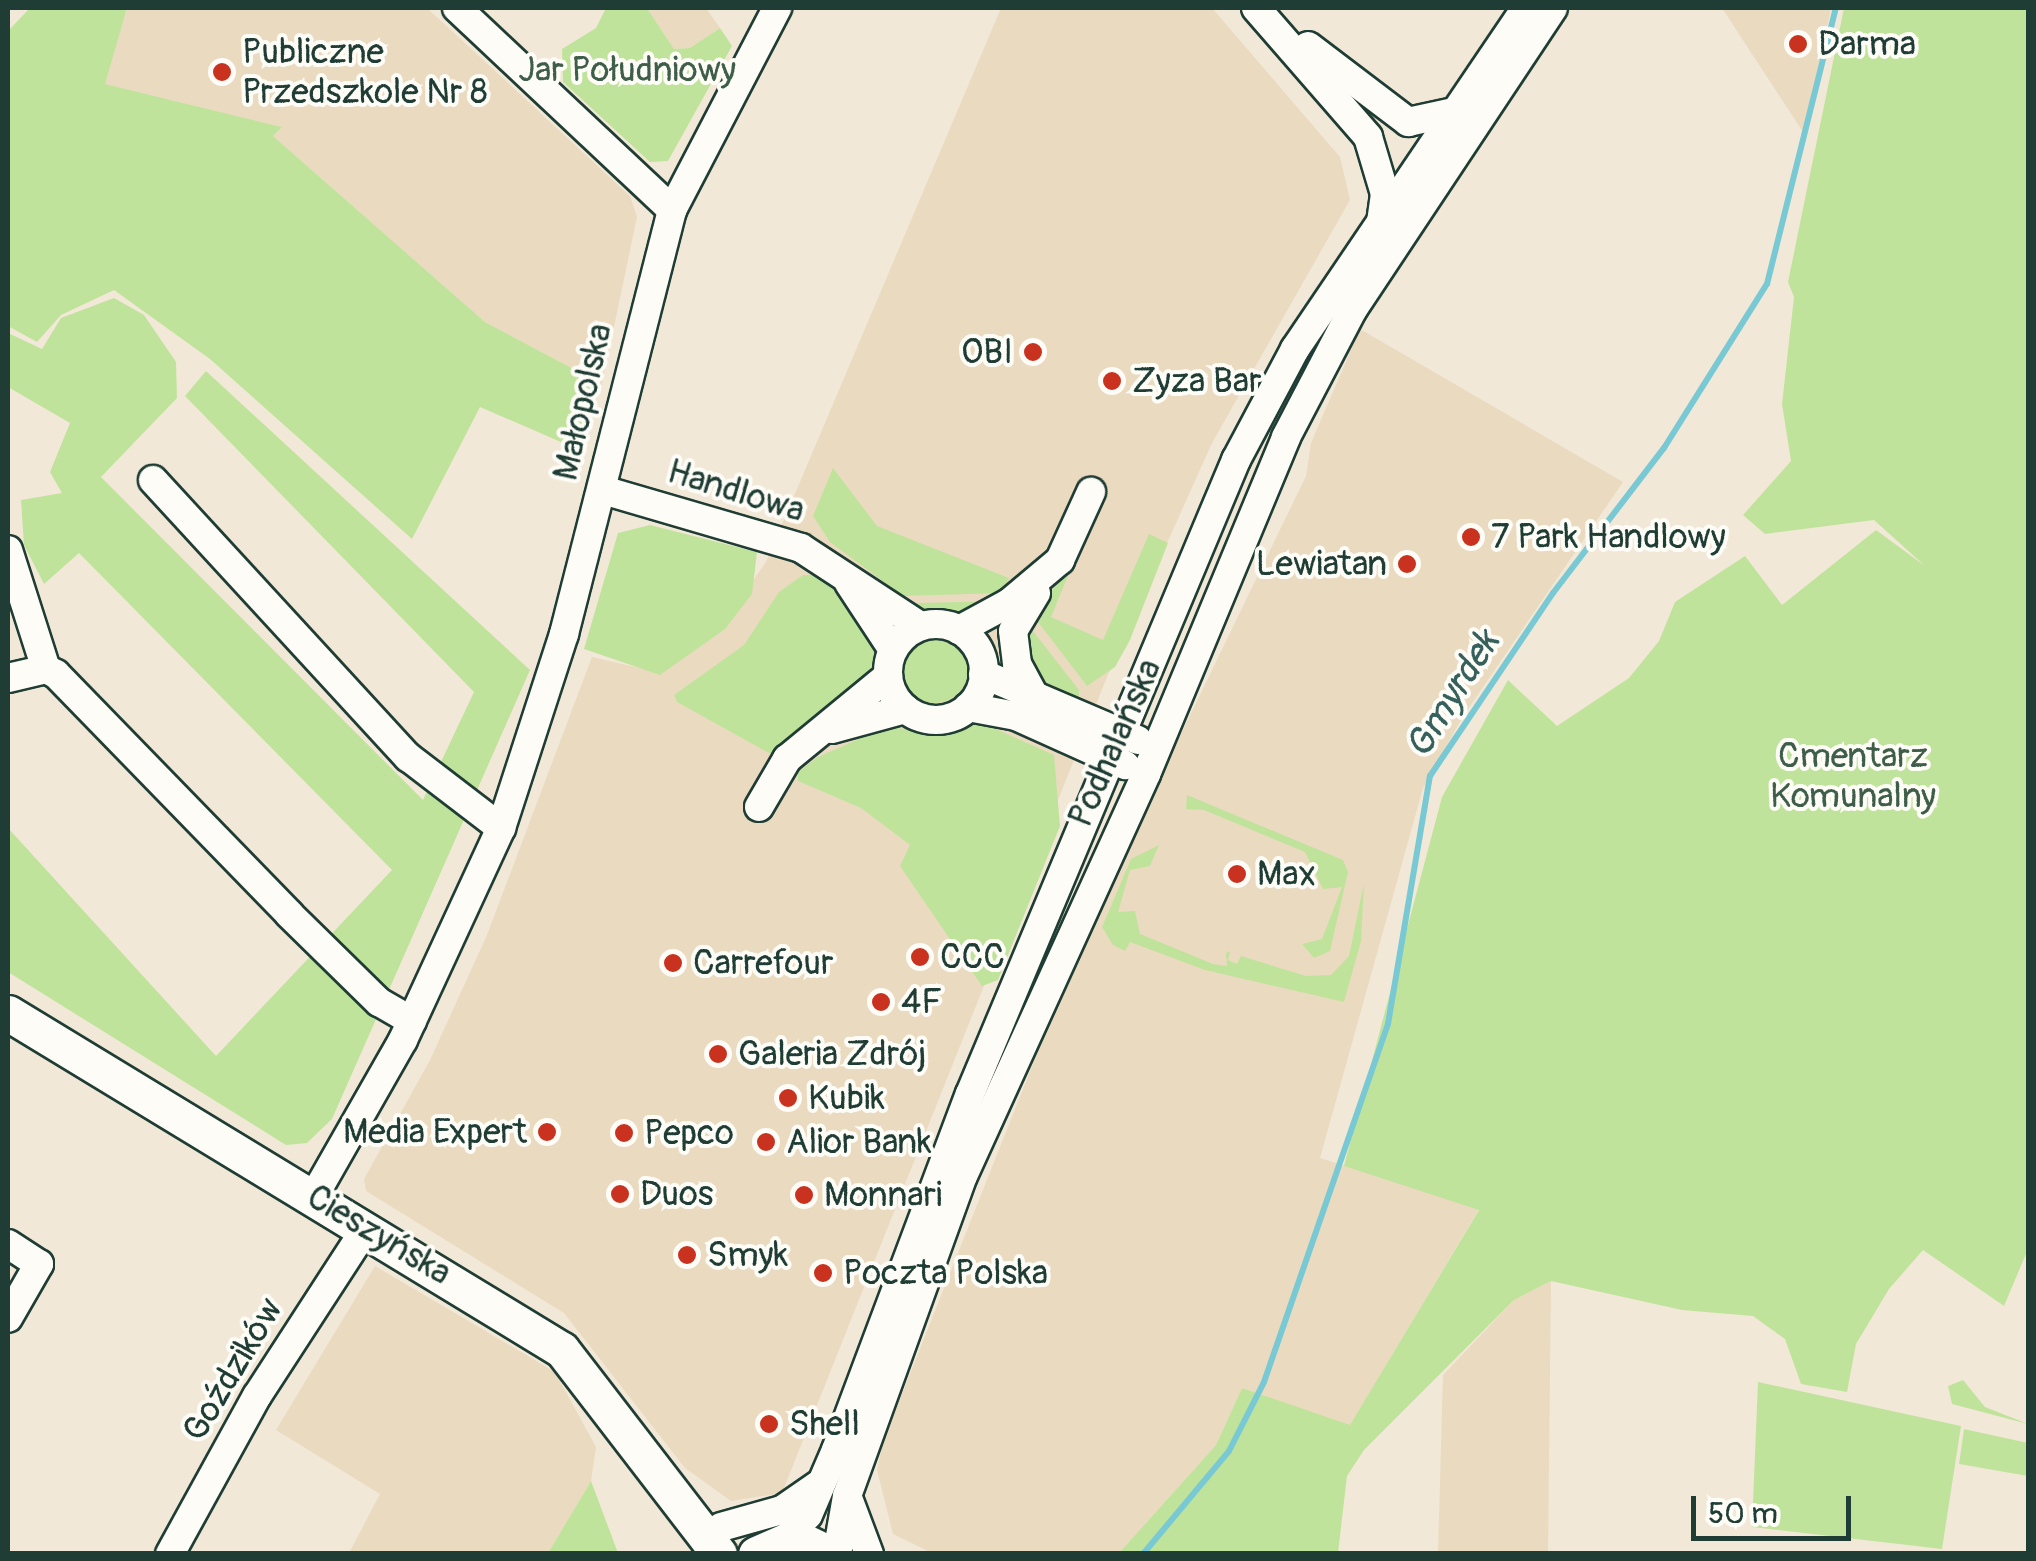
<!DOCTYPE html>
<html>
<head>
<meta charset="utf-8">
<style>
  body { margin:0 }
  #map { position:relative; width:2036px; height:1561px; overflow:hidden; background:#f2e8d7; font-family:Pangolin,sans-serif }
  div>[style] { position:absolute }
  .built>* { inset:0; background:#eadac0 }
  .green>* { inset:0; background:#c0e39c }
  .round { border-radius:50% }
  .stream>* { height:6px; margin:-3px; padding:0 3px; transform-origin:3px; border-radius:3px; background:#79c9d4 }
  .roads { filter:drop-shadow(2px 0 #1f3d34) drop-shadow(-2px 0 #1f3d34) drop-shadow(0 2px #1f3d34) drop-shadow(0 -2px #1f3d34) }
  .minor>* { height:28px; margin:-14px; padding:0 14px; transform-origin:14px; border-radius:14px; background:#fdfcf7 }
  .minor>.ring { margin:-14px; padding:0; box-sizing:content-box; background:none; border:28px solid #fdfcf7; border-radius:50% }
  .major>* { height:35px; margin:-17.5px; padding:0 17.5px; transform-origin:17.5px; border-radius:17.5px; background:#fdfcf7 }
  .dots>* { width:28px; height:28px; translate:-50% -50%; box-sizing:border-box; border:5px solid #fdfcf7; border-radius:50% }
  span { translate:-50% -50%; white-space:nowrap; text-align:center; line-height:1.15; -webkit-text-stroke:8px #fdfcf7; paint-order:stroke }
  .poi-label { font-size:35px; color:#1f3d34 }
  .left { translate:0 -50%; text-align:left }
  .right { translate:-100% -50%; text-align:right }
  .park-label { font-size:35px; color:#3f5e49 }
  .street-label { font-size:35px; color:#1f3d34 }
  .water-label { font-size:38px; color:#36605c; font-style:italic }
  .frame { position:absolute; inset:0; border:10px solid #1f3d34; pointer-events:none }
  .scale { position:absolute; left:1691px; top:1496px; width:160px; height:45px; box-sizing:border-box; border:5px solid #1f3d34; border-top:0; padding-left:12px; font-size:30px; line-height:35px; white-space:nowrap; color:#1f3d34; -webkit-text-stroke:8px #fdfcf7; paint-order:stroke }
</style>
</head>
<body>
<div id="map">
  <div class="built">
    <i style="clip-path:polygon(127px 8px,427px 8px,630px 196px,637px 217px,602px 384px,485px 322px,273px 136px,281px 127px,104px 84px)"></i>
    <i style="clip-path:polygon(647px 8px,706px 8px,720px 28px,690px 48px,674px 49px)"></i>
    <i style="clip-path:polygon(1001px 8px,1212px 8px,1340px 157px,1350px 200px,1212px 443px,1107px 677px,782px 1493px,731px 1501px,685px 1468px,564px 1313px,366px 1191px,364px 1179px,430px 1060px,487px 935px,592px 657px,653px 671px,723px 623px,766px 562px)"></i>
    <i style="clip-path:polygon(1722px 8px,1831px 8px,1805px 135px,1748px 48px)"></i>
    <i style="clip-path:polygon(1360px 329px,1623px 482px,1462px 718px,1423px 788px,1320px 1158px,1479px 1209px,1350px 1426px,1242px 1388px,1216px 1445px,1119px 1553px,932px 1553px,893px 1534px,877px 1470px,883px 1442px,1086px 930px,1306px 476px,1311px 443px)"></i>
    <i style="clip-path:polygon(375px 1266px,555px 1372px,596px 1447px,591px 1481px,548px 1553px,349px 1553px,380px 1494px,276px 1430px)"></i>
    <i style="clip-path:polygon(1551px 1281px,1548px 1553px,1438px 1554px,1443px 1375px,1514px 1300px)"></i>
  </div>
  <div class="green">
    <i style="clip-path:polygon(30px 8px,127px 8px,105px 84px,282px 127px,273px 136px,485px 322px,602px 384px,577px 449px,480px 407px,412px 539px,210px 359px,114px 290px,61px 315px,37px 342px,8px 326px,8px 31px)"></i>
    <i style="clip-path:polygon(606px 8px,647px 8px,674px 49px,690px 48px,720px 28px,732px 46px,668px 161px,650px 162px,563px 82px,562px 49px,596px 28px)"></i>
    <i style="clip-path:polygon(1844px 8px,2028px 8px,2028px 1249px,2004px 1306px,1923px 1250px,1889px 1289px,1856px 1344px,1847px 1392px,1801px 1384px,1785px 1339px,1753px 1316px,1682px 1310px,1551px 1281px,1514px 1300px,1364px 1450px,1347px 1476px,1338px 1553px,1119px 1553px,1216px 1445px,1242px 1388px,1350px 1425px,1479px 1210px,1344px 1166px,1442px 797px,1508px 680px,1557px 726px,1629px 678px,1659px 641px,1675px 602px,1745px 556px,1782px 605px,1876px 530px,1925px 566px,1874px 520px,1765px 534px,1743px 515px,1791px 461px,1782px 404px,1794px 297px,1788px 282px)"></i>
    <i style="clip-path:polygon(114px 298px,144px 315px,176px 362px,177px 398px,101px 477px,423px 800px,474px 692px,185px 396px,206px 371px,530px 670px,332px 1119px,307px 1143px,286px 1145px,8px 972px,8px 828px,216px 1056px,392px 870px,79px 553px,44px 584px,24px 545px,21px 500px,62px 493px,50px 472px,70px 423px,8px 387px,8px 333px,42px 349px,61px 318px)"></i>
    <i style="clip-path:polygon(833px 468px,877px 526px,1009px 578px,1001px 593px,903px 596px,830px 542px,813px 516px)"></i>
    <i style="clip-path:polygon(650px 525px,757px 552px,752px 594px,725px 629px,660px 675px,584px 649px,618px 533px)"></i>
    <i style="clip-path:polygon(1149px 534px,1168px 543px,1130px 640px,1115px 667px,1087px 686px,1032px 614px,1072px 566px,1051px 617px,1103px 640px)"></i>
    <i style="clip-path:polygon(803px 575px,821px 575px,836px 586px,881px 641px,882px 660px,877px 679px,864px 690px,771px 754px,677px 702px,674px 695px,744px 645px,779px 592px)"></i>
    <i style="clip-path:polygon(999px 601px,964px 619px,904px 606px,919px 603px)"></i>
    <i style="clip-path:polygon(1025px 621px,1079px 690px,1079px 701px,1044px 686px,1029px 669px)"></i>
    <i class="round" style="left:902px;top:637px;width:66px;height:66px"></i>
    <i style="clip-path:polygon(980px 722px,1054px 755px,1060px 826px,998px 980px,982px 986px,900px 866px,910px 845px,861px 808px,798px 781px,798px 772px,818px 757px,886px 727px,939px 732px)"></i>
    <i style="clip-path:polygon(1187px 795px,1343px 860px,1348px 872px,1330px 951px,1314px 958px,1302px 944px,1322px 939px,1342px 887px,1323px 889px,1305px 852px,1204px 810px,1186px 809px)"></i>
    <i style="clip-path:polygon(1159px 845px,1150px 866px,1130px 870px,1118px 912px,1135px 911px,1140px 934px,1213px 964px,1227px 966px,1226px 953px,1230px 951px,1228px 960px,1237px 964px,1241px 956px,1306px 976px,1331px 975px,1349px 956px,1364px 883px,1361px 941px,1344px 1002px,1205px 970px,1130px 942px,1125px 951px,1113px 945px,1102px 927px,1131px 859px)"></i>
    <i style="clip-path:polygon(1963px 1380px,1985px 1407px,2028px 1424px,1952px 1404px,1948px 1386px)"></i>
    <i style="clip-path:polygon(1758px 1382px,1961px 1426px,1942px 1549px,1752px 1527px)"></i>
    <i style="clip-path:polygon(1964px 1429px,2028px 1443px,2028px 1476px,1959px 1464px)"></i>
    <i style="clip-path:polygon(591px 1481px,618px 1553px,548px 1553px)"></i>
  </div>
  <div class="stream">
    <i style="left:1143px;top:1554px;width:134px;rotate:-50.1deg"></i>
    <i style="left:1229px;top:1451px;width:77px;rotate:-63.1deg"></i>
    <i style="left:1264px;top:1382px;width:379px;rotate:-70.9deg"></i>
    <i style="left:1388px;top:1024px;width:252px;rotate:-80.4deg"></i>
    <i style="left:1430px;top:776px;width:220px;rotate:-56.1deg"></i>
    <i style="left:1553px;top:593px;width:183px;rotate:-52.6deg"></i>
    <i style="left:1664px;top:448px;width:194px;rotate:-57.9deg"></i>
    <i style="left:1767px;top:284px;width:284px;rotate:-76deg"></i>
  </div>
  <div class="roads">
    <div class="minor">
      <i style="left:457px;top:8px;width:295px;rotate:43.2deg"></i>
      <i style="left:1256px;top:8px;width:171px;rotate:49deg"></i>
      <i style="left:1368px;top:137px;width:59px;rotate:73.4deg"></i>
      <i style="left:1385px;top:194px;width:28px;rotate:98deg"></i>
      <i style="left:1308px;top:46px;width:126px;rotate:37.2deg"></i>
      <i style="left:1408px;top:122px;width:46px;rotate:-12.5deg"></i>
      <i style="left:153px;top:480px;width:377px;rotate:47.4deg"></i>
      <i style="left:408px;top:757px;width:117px;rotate:37.4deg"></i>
      <i style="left:603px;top:490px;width:206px;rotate:16.3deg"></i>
      <i style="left:801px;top:548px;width:142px;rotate:33.2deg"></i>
      <i style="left:8px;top:550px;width:125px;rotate:72.3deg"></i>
      <i style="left:849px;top:583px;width:80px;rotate:56.7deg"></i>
      <i style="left:1036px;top:593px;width:44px;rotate:121.2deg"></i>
      <i style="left:1013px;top:631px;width:33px;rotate:83deg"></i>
      <i style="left:1017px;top:664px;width:42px;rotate:61.6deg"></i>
      <i class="ring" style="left:888px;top:624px;width:68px;height:68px"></i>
      <i style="left:959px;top:630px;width:57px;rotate:-28.4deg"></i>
      <i style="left:1009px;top:603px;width:67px;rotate:-40.1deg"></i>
      <i style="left:1060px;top:560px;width:75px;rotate:-65.5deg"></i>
      <i style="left:983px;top:674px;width:168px;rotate:23.1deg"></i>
      <i style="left:8px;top:678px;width:39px;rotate:-13deg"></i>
      <i style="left:46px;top:669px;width:11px;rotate:27deg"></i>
      <i style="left:56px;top:674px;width:334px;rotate:45.8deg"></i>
      <i style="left:289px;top:914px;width:126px;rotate:44.4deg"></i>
      <i style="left:379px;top:1002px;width:38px;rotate:30deg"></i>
      <i style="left:968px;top:707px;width:49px;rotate:10.6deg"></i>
      <i style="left:1016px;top:716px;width:120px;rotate:24.2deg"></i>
      <i style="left:832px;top:729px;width:76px;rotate:-15.3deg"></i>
      <i style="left:759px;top:807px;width:56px;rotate:-59.7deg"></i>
      <i style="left:787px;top:759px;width:131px;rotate:-39.4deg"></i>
      <i style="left:314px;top:1196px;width:180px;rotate:-60.3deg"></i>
      <i style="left:403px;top:1040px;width:234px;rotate:-65.2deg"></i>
      <i style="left:501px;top:828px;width:204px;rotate:-72deg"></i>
      <i style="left:564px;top:634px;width:438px;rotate:-75.7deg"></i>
      <i style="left:672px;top:210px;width:228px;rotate:-62.5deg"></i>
      <i style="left:8px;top:1244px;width:37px;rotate:33deg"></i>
      <i style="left:39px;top:1264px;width:62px;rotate:119.9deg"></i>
      <i style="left:848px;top:1498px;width:60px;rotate:69.4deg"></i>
      <i style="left:721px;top:1527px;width:63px;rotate:-15.6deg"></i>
      <i style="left:782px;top:1510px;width:44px;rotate:-34.8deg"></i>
      <i style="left:787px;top:1538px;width:31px;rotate:-48deg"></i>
      <i style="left:808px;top:1515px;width:71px;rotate:-66.7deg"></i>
      <i style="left:836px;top:1450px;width:380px;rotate:-69.4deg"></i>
      <i style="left:970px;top:1094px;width:688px;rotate:-67.24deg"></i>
      <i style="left:1236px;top:460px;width:126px;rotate:-62deg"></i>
      <i style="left:1295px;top:349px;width:412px;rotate:-55.9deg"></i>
      <i style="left:170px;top:1554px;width:180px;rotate:-61.2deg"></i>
      <i style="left:257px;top:1396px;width:200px;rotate:-57deg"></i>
      <i style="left:837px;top:1554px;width:59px;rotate:-80.2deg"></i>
      <i style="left:847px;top:1496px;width:340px;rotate:-70.1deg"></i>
      <i style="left:963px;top:1176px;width:442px;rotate:-65.5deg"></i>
      <i style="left:1146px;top:774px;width:365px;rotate:-67.4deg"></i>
      <i style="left:1286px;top:437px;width:144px;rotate:-62.4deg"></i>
      <i style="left:1353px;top:309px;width:361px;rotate:-56.4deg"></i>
    </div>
    <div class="major">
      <i style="left:8px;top:1013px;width:648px;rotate:31.31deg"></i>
      <i style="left:562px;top:1350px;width:257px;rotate:52.4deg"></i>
      <i style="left:756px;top:1554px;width:43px;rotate:-23.6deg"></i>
      <i style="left:795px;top:1537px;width:39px;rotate:26deg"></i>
    </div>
  </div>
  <div class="dots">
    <i style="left:1798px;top:44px;background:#c8321e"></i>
    <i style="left:222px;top:72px;background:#c8321e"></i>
    <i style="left:1033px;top:352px;background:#c8321e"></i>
    <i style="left:1112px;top:381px;background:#c8321e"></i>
    <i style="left:1471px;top:537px;background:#c8321e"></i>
    <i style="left:1407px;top:564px;background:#c8321e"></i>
    <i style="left:1237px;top:874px;background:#c8321e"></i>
    <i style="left:920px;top:957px;background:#c8321e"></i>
    <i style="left:673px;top:963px;background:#c8321e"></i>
    <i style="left:881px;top:1002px;background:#c8321e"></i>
    <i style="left:718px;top:1054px;background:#c8321e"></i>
    <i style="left:788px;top:1098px;background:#c8321e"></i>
    <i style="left:547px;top:1132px;background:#c8321e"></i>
    <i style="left:624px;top:1133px;background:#c8321e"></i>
    <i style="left:766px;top:1142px;background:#c8321e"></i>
    <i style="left:620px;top:1194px;background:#c8321e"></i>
    <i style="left:804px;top:1195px;background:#c8321e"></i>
    <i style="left:687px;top:1255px;background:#c8321e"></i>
    <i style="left:823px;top:1273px;background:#c8321e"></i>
    <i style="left:769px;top:1424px;background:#c8321e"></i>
  </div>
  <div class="poi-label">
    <span class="left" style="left:1818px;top:44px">Darma</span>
    <span class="left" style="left:242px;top:72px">Publiczne<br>Przedszkole Nr 8</span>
    <span class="right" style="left:1013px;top:352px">OBI</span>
    <span class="left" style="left:1132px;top:381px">Zyza Bar</span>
    <span class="left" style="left:1491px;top:537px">7 Park Handlowy</span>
    <span class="right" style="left:1387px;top:564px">Lewiatan</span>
    <span class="left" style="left:1257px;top:874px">Max</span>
    <span class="left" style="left:940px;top:957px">CCC</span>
    <span class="left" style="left:693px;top:963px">Carrefour</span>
    <span class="left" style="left:901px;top:1002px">4F</span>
    <span class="left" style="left:738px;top:1054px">Galeria Zdrój</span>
    <span class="left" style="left:808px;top:1098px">Kubik</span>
    <span class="right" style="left:527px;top:1132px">Media Expert</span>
    <span class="left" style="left:644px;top:1133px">Pepco</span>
    <span class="left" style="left:786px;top:1142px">Alior Bank</span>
    <span class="left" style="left:640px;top:1194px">Duos</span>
    <span class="left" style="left:824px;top:1195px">Monnari</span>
    <span class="left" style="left:707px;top:1255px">Smyk</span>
    <span class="left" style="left:843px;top:1273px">Poczta Polska</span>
    <span class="left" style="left:789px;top:1424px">Shell</span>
  </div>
  <div class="park-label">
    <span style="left:627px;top:70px">Jar Południowy</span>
    <span style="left:1853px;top:776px">Cmentarz<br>Komunalny</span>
  </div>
  <div class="street-label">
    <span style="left:583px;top:402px;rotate:-77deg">Małopolska</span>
    <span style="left:736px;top:491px;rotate:17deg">Handlowa</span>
    <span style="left:1115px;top:743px;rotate:-66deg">Podhalańska</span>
    <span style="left:379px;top:1235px;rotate:31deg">Cieszyńska</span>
    <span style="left:233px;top:1370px;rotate:-59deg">Goździków</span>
  </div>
  <div class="water-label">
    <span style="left:1453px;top:695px;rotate:-58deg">Gmyrdek</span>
  </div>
  <div class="frame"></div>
  <div class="scale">50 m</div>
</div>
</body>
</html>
